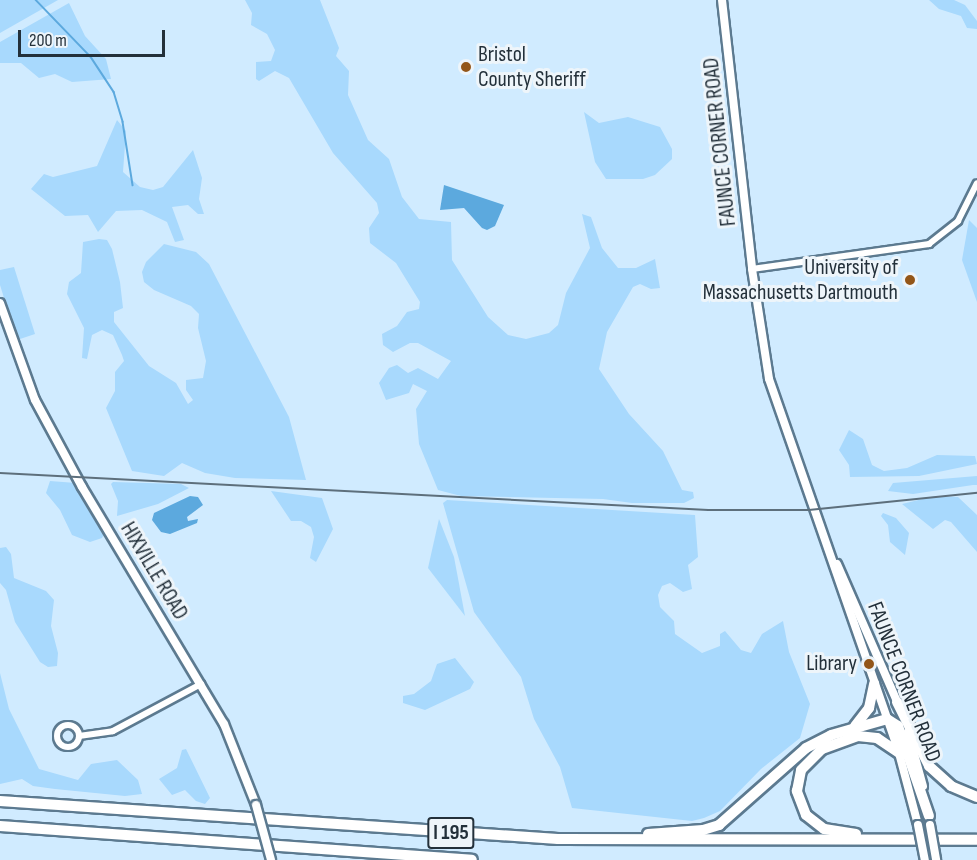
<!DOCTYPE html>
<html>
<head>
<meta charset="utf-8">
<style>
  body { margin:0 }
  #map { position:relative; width:977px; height:860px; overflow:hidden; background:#d0ebff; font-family:"Sofia Sans Condensed",sans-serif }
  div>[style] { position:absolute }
  .green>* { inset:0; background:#a8d9fd }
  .water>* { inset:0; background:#5ca9de }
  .stream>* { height:1.5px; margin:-0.75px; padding:0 0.75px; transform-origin:0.75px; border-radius:0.75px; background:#5ca9de }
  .roads { filter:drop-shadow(2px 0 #5c7a90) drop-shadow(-2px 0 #5c7a90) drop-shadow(0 2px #5c7a90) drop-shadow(0 -2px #5c7a90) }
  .street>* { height:6px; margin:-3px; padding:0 3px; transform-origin:3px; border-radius:3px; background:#fff }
  .street>.ring { margin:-3px; padding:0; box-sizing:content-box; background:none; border:6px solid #fff; border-radius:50% }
  .secondary>* { height:8px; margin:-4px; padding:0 4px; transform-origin:4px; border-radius:4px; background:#fff }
  .highway>* { height:10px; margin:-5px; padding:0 5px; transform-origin:5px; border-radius:5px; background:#fff }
  .rail>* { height:1.5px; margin:-0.75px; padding:0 0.75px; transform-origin:0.75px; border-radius:0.75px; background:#5d6f7c }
  .bridges { filter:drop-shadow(2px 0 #5c7a90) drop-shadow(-2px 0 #5c7a90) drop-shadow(0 2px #5c7a90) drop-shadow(0 -2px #5c7a90) }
  .secondary-bridge>* { height:8px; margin:-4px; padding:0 4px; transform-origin:4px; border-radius:4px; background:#fff }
  .dots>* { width:16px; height:16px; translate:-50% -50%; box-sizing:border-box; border:3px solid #eef5fa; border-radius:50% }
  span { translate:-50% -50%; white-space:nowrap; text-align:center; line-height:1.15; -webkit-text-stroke:6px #eef5fa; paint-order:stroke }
  .shield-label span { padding:2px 4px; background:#eef5fa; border:2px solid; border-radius:4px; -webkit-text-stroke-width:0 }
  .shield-label { font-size:21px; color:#23303a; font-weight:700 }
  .poi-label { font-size:22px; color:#23303a }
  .left { translate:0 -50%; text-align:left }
  .right { translate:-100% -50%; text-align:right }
  .street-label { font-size:22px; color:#23303a }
  .scale { position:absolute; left:18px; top:30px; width:147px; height:27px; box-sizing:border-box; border:3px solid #23303a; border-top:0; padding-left:8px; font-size:18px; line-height:21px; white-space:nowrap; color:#23303a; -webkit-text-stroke:4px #eef5fa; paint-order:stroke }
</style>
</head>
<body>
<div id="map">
  <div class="green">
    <i style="clip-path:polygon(0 0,58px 0,0 33px)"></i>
    <i style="clip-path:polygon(245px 0,320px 0,339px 48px,336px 56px,349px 71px,348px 95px,368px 140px,389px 159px,402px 197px,419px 219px,451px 222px,452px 260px,488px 317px,508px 335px,526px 339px,549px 333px,558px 325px,566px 293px,590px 248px,582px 214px,591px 217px,602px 248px,618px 268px,636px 268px,655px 259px,660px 288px,651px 289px,640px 284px,633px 287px,607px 332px,599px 369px,629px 414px,663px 451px,682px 490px,693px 492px,694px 498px,684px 503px,632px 503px,603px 499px,461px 496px,438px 490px,419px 444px,416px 409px,427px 391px,413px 384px,409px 393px,386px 400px,379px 383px,389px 368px,397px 365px,408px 373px,418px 368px,438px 379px,451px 361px,418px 343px,410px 343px,393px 352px,383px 345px,382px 334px,397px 326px,407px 312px,419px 309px,420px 302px,396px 263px,370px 243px,369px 228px,379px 213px,377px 203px,333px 153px,289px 78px,275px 71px,259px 81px,256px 79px,256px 62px,271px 61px,275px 50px,267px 34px,251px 25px,252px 13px)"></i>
    <i style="clip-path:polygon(929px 0,954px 0,965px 5px,977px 21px,977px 29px,967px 28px,961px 16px,939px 9px)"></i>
    <i style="clip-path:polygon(69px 3px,85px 36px,106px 59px,111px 79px,72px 82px,55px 74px,39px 78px,21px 63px,0 63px,0 42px)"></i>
    <i style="clip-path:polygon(584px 112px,599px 123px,628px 117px,660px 127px,672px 149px,672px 159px,655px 175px,643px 179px,606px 179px,595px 162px)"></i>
    <i style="clip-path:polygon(117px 120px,126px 131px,123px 172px,140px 187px,153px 190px,163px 187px,193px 150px,202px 178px,199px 199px,204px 214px,198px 214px,188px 205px,172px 207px,184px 240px,175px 242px,167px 222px,142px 210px,116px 211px,98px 232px,88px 215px,65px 216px,31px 189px,44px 174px,53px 177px,97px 166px)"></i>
    <i style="clip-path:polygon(969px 220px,977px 228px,977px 302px,962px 260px)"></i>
    <i style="clip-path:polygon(99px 239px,107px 240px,112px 249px,120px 282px,123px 308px,114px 312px,114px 322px,149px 366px,176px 383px,188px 404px,193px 400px,186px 390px,186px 380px,203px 378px,206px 361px,198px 328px,199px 314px,191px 306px,154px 290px,144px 282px,142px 272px,146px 262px,164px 244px,196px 252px,209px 264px,289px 417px,306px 480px,235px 478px,205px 473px,182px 463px,164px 476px,132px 471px,106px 408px,115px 391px,115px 372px,124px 361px,122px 355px,113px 335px,102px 330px,92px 335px,87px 359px,82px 358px,84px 328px,67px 294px,69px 282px,81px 273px,83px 242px)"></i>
    <i style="clip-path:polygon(14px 267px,35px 334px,17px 340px,0 285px,0 270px)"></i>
    <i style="clip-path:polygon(849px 430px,863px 439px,872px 465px,884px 471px,907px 468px,937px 455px,975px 456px,977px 464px,919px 476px,850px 477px,849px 465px,839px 450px)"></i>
    <i style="clip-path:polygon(977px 476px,977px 485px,973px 485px,913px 494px,888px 491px,893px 483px)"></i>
    <i style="clip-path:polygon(50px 481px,76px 483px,105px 532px,102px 538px,90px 542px,72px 535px,60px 510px,46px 493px)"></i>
    <i style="clip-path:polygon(113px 482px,181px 484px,189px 488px,158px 504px,117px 516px,118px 501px,111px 484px)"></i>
    <i style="clip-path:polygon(271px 491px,322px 498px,333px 529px,316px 562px,310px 558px,314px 537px,311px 527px,301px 521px,291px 521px)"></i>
    <i style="clip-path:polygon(935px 496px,958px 497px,977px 515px,977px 552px,951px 522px,945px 520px,933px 529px,902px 504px)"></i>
    <i style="clip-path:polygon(447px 500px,695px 515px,698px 557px,688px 565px,692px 589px,683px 592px,670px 583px,662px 586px,658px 595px,660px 607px,674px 621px,675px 634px,702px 653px,720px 646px,720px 634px,725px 631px,741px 650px,751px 653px,762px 634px,783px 621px,789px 652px,810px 704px,800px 738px,761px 769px,720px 811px,704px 818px,692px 821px,572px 808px,560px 767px,534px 719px,521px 677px,474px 612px,443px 503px)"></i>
    <i style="clip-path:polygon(883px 513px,896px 518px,909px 533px,905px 555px,890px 542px,888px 525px,881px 516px)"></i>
    <i style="clip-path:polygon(439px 519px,454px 557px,465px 616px,428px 568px)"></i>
    <i style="clip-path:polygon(6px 547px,11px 554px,14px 578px,46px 591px,54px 600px,51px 626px,58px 653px,57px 666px,48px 667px,40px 662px,15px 622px,6px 590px,0 583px,0 548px)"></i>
    <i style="clip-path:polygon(455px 658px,474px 682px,470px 689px,425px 710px,403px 703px,403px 696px,414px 694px,431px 681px,437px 664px)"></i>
    <i style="clip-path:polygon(0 673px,9px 709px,39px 769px,78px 780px,91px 764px,117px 760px,138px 780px,142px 794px,125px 796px,55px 789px,33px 786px,22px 779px,0 784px)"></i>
    <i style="clip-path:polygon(186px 749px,210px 798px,205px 804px,196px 801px,185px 790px,172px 795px,159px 779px,177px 768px,182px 750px)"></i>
  </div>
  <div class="water">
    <i style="clip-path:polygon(444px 185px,504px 205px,495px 226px,487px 230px,482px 228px,464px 208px,440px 210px)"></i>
    <i style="clip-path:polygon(190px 496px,198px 497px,203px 505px,187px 517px,188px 521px,198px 519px,197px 523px,170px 534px,161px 532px,152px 520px,154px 513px)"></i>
  </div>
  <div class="stream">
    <i style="left:36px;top:0;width:79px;rotate:46deg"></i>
    <i style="left:91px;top:57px;width:42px;rotate:56.7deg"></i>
    <i style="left:114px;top:92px;width:31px;rotate:73deg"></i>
    <i style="left:123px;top:122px;width:64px;rotate:81deg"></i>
  </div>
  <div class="roads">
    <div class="street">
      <i style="left:752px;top:269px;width:179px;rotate:-8deg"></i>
      <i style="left:929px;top:244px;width:37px;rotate:-38deg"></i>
      <i style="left:958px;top:221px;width:42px;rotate:-63.4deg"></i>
      <i class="ring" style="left:57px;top:725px;width:16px;height:16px"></i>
      <i style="left:79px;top:736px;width:34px;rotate:-8deg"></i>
      <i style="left:113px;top:731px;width:100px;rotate:-28.1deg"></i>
    </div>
    <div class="secondary">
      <i style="left:722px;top:0;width:271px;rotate:83.6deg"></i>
      <i style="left:752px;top:269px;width:111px;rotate:81.2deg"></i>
      <i style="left:769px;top:379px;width:396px;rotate:70.8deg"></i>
      <i style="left:899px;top:753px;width:74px;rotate:75.2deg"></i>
      <i style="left:0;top:303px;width:103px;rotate:70.2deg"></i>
      <i style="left:35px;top:400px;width:99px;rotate:61.6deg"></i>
      <i style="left:82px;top:487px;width:276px;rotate:59.1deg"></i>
      <i style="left:224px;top:724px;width:87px;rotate:68.4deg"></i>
      <i style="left:837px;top:564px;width:155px;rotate:66.4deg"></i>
      <i style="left:908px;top:732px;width:56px;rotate:74.5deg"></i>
    </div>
    <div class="highway">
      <i style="left:897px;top:702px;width:72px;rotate:63.4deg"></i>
      <i style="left:929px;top:766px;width:30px;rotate:42deg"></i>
      <i style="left:951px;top:786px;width:28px;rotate:23deg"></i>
      <i style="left:855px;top:726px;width:23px;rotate:-52deg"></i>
      <i style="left:869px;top:708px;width:25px;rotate:-78deg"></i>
      <i style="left:0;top:801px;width:559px;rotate:3.9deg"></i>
      <i style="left:558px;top:839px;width:419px;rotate:0.1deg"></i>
      <i style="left:0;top:826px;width:473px;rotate:4.1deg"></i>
      <i style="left:648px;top:834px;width:55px;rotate:-4.2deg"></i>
      <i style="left:703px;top:830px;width:17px;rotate:-17deg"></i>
      <i style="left:719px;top:825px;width:116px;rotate:-41.5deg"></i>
      <i style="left:806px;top:748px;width:28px;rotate:-27deg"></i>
      <i style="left:831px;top:735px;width:58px;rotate:-15.9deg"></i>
      <i style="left:887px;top:719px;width:13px;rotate:32deg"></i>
      <i style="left:898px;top:726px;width:95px;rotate:71deg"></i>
      <i style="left:856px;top:834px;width:32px;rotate:-171deg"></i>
      <i style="left:824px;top:829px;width:23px;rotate:-142deg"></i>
      <i style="left:806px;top:815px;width:26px;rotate:-111deg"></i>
      <i style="left:797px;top:791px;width:21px;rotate:-79deg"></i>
      <i style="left:801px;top:770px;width:30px;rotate:-45deg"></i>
      <i style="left:822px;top:749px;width:38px;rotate:-20deg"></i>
      <i style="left:858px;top:736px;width:19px;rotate:6deg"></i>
      <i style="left:877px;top:738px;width:27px;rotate:34deg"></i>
    </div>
  </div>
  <div class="rail">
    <i style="left:0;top:473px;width:709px;rotate:2.99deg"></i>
    <i style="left:708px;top:510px;width:101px"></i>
    <i style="left:809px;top:510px;width:169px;rotate:-5.8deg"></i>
  </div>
  <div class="bridges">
    <div class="secondary-bridge">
      <i style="left:256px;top:805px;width:57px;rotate:74.7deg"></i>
      <i style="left:918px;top:825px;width:36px;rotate:79deg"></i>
      <i style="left:930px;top:825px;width:36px;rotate:80deg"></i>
    </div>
  </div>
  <div class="dots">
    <i style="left:466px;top:67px;background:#935619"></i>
    <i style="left:910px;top:280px;background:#935619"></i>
    <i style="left:869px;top:664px;background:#935619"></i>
  </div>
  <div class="shield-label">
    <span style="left:451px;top:833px">I 195</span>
  </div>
  <div class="poi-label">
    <span class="left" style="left:478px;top:67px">Bristol<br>County Sheriff</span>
    <span class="right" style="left:898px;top:280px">University of<br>Massachusetts Dartmouth</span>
    <span class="right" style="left:857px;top:664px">Library</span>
  </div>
  <div class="street-label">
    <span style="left:720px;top:142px;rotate:-96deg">FAUNCE CORNER ROAD</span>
    <span style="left:154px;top:571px;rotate:59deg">HIXVILLE ROAD</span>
    <span style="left:904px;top:682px;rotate:69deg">FAUNCE CORNER ROAD</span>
  </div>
  <div class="scale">200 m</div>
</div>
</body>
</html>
